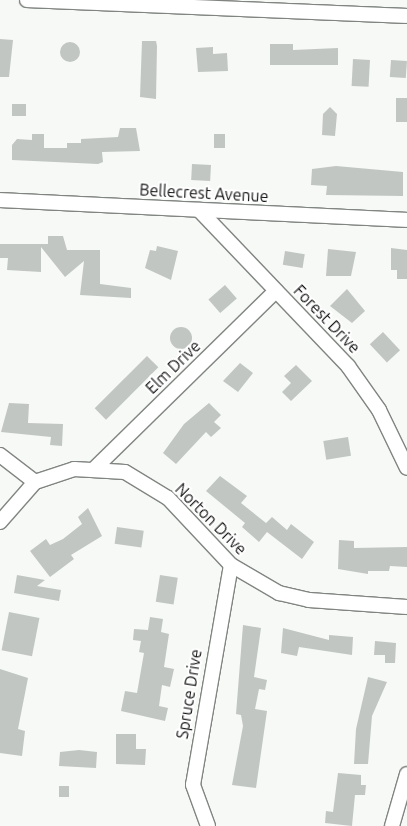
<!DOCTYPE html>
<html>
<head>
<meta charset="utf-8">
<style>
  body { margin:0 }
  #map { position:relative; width:407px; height:826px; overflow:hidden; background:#f6f9f5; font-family:Ubuntu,sans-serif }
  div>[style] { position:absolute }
  .building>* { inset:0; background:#c2c6c2; transform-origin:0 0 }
  .round { border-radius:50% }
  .roads { filter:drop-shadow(1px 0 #818581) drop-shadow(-1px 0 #818581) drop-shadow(0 1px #818581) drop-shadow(0 -1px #818581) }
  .minor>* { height:14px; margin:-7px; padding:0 7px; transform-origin:7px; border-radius:7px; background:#fff }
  span { translate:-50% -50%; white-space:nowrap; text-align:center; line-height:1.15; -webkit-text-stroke:4px #fff; paint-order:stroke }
  .street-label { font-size:16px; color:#131513 }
</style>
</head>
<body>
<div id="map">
  <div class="building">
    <i style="clip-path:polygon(0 39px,13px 40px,9px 77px,0 77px)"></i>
    <i style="clip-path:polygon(142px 41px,156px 41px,157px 46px,156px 99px,140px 97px)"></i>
    <i class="round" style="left:60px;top:42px;width:20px;height:20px"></i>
    <i style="clip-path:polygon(270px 44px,293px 44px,293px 50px,338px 48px,338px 65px,270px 65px)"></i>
    <i style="clip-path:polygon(213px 47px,213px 54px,227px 53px,228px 71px,198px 72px,196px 48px)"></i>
    <i style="left:353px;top:59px;width:17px;height:27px;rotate:3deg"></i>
    <i style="left:391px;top:60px;width:16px;height:17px;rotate:4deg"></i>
    <i style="left:396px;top:98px;width:11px;height:24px"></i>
    <i style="left:12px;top:104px;width:14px;height:12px"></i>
    <i style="clip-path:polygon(330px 107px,337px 114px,335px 136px,322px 135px,323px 114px)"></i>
    <i style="clip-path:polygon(120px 128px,136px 128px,140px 151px,102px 152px,103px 162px,98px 164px,12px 160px,12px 145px,17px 139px,32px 140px,32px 134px,44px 134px,44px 148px,67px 148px,67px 143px,81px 143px,81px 139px,118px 137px)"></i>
    <i style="left:225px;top:134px;width:14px;height:11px;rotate:90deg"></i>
    <i style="left:192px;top:164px;width:19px;height:16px;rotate:3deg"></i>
    <i style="clip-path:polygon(336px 166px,403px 172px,403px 196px,326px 195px,327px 186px,311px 185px,312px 169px)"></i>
    <i style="clip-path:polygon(48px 236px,63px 236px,67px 250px,100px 250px,100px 284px,131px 288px,131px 298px,80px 295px,84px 261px,65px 277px,41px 247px,41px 272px,7px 270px,8px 258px,0 258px,0 244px,48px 244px)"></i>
    <i style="clip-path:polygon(157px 246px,178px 251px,171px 280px,145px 268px,150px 250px,156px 251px)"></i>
    <i style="clip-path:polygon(391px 248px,407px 250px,407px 279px,397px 279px,397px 270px,391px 270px)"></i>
    <i style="clip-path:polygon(328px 249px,356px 252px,351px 276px,326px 276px)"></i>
    <i style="left:285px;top:251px;width:20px;height:14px;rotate:9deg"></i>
    <i style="left:225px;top:285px;width:18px;height:22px;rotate:49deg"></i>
    <i style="clip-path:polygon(347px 289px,365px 311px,352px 323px,330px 306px)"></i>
    <i class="round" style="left:170px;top:327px;width:22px;height:22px"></i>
    <i style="left:383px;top:332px;width:25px;height:18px;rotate:47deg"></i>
    <i style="left:147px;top:356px;width:16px;height:74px;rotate:45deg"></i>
    <i style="clip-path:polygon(240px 363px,253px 373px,238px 392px,223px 381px)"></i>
    <i style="clip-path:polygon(296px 365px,312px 381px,291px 401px,282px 392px,291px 383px,284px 376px)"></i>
    <i style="clip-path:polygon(9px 403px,29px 404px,28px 423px,63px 424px,62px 446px,50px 445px,51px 437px,1px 432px)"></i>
    <i style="clip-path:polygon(209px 403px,221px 415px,214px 422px,221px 428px,211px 437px,206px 432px,176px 464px,163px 453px,184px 424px)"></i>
    <i style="left:348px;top:437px;width:19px;height:25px;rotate:81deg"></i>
    <i style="clip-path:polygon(220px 476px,247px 496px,241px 503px,266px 523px,272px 517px,287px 530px,291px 524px,314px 542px,302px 559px,267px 532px,259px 542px,242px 527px,245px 523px,206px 491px)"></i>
    <i style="clip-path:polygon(88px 508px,102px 536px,71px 555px,74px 559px,50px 577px,30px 551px,46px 539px,50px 545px,63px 539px,82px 524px,78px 517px)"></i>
    <i style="left:117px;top:527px;width:27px;height:17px;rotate:8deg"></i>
    <i style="clip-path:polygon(339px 540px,354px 541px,354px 548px,407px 547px,407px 567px,390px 566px,389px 571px,368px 571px,368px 574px,338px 569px)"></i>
    <i style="clip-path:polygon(17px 575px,45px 580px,37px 586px,61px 590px,59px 601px,14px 593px)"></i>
    <i style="left:160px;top:575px;width:18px;height:27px;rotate:9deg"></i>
    <i style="left:9px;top:612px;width:31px;height:39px;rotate:11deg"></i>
    <i style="clip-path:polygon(150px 617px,163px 619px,161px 632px,169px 634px,164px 667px,174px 669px,170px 687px,162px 685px,159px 706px,168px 708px,165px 721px,121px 711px,125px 691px,137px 693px,144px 653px,139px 652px,141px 641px,133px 640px,134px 629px,148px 630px)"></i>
    <i style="clip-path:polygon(243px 625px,261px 628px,254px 677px,267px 680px,265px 690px,259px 689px,255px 709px,267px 711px,256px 788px,232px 785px,243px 726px,241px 715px,236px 714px)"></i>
    <i style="clip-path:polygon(283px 628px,329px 640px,329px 635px,353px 637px,352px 655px,299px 647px,297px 656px,281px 653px)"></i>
    <i style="clip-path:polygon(375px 641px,396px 643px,395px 663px,385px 663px,385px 655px,374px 655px)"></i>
    <i style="clip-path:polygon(0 669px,28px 678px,18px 729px,25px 731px,22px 756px,0 753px)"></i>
    <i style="clip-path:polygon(368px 677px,387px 682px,372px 716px,368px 764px,354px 764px,356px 729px)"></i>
    <i style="clip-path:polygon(116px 734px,136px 734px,136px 749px,146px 749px,145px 765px,116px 764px)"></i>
    <i style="clip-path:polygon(79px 750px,97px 752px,96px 768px,59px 766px,60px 752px)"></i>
    <i style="clip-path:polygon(338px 773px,361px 775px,361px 785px,366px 785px,365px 795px,355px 795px,352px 826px,325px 823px,326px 811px,333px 812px)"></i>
    <i style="left:59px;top:786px;width:10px;height:11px"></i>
  </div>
  <div class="roads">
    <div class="minor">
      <i style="left:27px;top:0;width:380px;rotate:2.4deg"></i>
      <i style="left:0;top:200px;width:407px;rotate:2.8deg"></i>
      <i style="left:199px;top:210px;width:216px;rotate:46.3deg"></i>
      <i style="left:348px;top:366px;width:54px;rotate:54.8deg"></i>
      <i style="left:379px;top:410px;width:64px;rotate:64.2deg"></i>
      <i style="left:0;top:455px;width:44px;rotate:37.6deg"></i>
      <i style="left:35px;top:482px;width:41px;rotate:-18.4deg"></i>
      <i style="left:74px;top:469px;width:51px;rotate:3.4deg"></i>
      <i style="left:125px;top:472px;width:50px;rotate:31.2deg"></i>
      <i style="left:168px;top:498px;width:92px;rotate:46.8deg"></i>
      <i style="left:231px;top:565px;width:56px;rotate:30.3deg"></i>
      <i style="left:279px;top:593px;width:31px;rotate:13deg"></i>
      <i style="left:309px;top:600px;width:98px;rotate:4.1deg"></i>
      <i style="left:95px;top:468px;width:253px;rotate:-44.4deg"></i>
      <i style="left:0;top:522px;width:53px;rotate:-48.8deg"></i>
      <i style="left:208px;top:826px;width:44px;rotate:-110.1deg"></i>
      <i style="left:193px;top:785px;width:223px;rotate:-80.2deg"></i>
      <i style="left:392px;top:826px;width:54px;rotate:-73.9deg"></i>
    </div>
  </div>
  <div class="street-label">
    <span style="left:204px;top:193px;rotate:3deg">Bellecrest Avenue</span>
    <span style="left:327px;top:319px;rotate:46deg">Forest Drive</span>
    <span style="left:173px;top:367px;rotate:-44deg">Elm Drive</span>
    <span style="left:211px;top:519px;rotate:45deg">Norton Drive</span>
    <span style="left:189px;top:694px;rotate:-81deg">Spruce Drive</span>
  </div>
</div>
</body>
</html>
